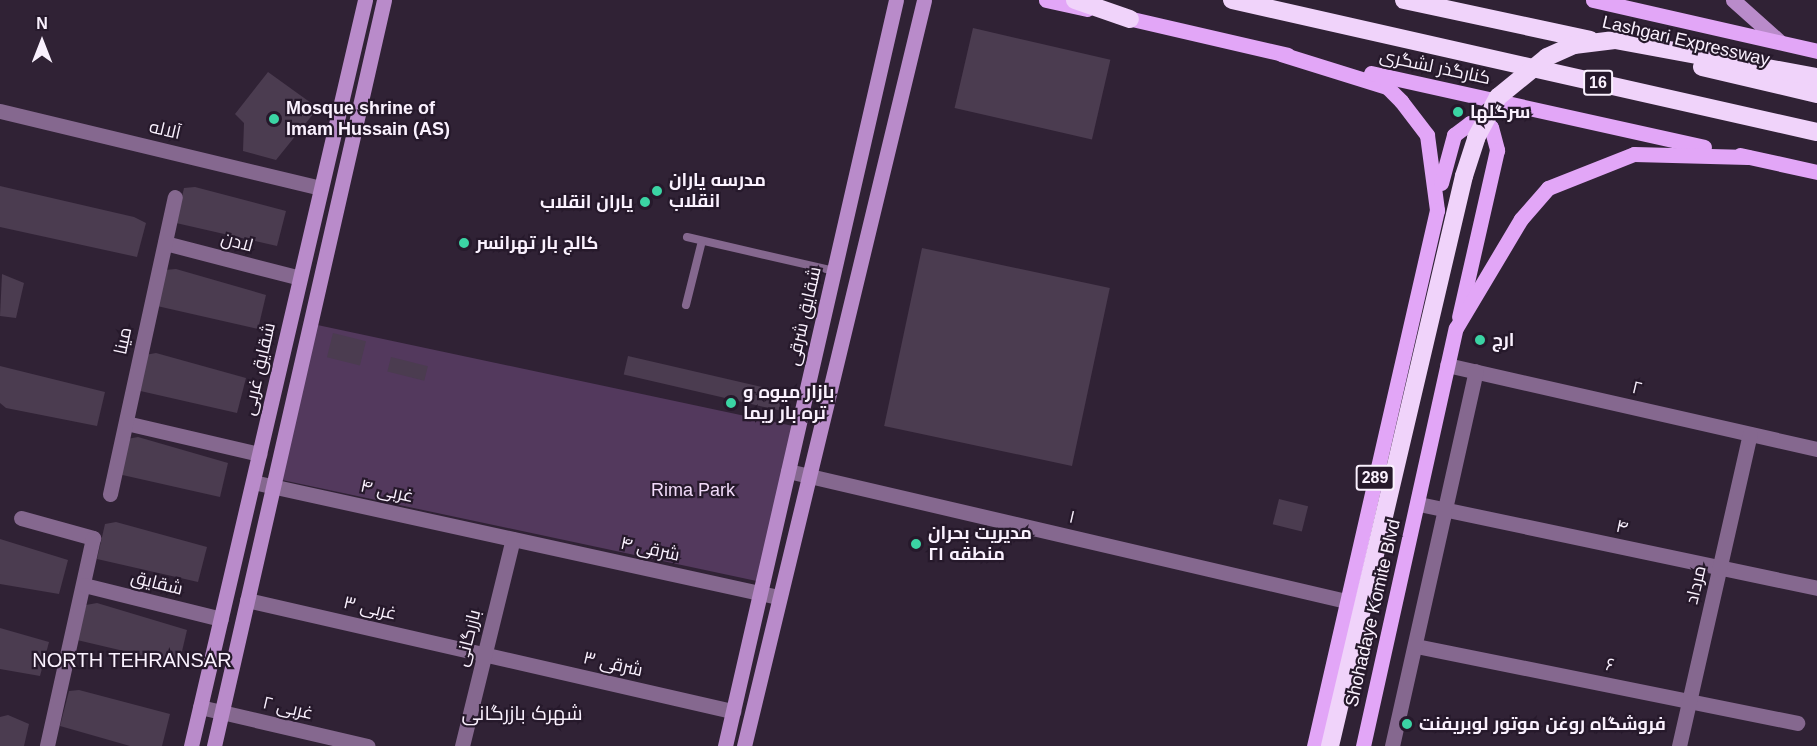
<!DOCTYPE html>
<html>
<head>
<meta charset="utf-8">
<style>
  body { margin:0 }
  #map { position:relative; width:1817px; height:746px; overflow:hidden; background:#302235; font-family:Helvetica,Cairo,sans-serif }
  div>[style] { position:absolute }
  .green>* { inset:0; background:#53395d; transform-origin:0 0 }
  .building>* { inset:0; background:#4b3c50; transform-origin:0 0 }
  .lane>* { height:8px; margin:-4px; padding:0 4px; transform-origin:4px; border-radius:4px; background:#85688f }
  .street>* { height:15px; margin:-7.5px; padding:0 7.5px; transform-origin:7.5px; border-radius:7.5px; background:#85688f }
  .secondary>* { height:15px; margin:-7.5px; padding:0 7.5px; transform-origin:7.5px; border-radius:7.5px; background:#b98bca }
  .primary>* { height:15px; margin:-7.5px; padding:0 7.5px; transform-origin:7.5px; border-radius:7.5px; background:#e2a6f7 }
  .highway>* { height:18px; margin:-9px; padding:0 9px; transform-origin:9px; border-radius:9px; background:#f0d3fa }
  .dots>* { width:16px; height:16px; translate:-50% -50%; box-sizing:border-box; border:3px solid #26192b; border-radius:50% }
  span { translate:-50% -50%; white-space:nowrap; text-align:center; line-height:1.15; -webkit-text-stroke:4.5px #26192b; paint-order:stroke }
  .shield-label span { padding:2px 4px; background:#26192b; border:2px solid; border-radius:4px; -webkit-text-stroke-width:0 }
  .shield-label { font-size:16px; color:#faf1fe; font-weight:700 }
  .street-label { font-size:18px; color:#faf1fe }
  .poi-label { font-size:18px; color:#faf1fe; font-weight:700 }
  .left { translate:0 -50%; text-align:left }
  .right { translate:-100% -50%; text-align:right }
  .park-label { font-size:18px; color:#f1daf9 }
  .neighbourhood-label { font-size:20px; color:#faf1fe }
  .north { position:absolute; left:12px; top:12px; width:60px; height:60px; -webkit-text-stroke:4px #26192b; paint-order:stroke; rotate:0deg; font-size:16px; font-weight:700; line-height:24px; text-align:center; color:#faf1fe }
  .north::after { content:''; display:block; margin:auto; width:21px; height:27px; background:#faf1fe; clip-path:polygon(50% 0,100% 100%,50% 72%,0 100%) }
</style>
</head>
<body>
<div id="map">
  <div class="green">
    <i style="left:308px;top:323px;width:496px;height:159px;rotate:12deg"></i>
  </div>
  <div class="building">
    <i style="left:973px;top:28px;width:141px;height:82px;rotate:13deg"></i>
    <i style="clip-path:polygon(268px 72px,318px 108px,276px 160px,243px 151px,244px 123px,235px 114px)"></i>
    <i style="clip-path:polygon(0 186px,134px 217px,146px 223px,137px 257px,0 227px)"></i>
    <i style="clip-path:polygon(195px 187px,286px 211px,277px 246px,176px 223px,184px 188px)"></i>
    <i style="left:922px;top:248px;width:192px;height:182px;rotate:12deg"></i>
    <i style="clip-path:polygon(176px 269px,266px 295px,258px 329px,157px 306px,165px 270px)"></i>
    <i style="clip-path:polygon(2px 274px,24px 283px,16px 318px,0 316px)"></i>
    <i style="left:333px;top:333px;width:34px;height:25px;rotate:14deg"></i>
    <i style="clip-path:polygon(156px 353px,246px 378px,237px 413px,136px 390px,145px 355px)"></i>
    <i style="left:628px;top:356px;width:159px;height:19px;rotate:13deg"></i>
    <i style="left:391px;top:357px;width:38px;height:15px;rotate:14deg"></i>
    <i style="clip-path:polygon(0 366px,105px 392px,97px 426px,6px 408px,0 403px)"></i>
    <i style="clip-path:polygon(138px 437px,228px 463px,220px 497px,118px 474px,127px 439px)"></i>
    <i style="left:1279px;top:499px;width:30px;height:26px;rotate:14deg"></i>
    <i style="clip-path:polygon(116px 522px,207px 547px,198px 582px,97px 559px,105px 524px)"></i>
    <i style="clip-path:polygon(0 539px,68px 560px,59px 594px,0 584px)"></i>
    <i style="clip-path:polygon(97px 603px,187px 630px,179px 664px,77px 640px,86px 605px)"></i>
    <i style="clip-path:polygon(0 628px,49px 642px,40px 676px,0 669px)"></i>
    <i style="clip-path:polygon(79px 690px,170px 714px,162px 746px,130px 746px,60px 726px,69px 691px)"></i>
    <i style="clip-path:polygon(8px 715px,29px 724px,24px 746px,0 746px,0 717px)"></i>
  </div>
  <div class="lane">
    <i style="left:687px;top:237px;width:151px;rotate:13deg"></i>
    <i style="left:686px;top:305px;width:66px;rotate:-76deg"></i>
  </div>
  <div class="street">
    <i style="left:0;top:111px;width:330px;rotate:13.5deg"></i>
    <i style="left:165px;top:243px;width:139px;rotate:14.5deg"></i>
    <i style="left:1447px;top:365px;width:379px;rotate:12.8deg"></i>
    <i style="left:126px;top:423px;width:137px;rotate:13.1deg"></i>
    <i style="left:788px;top:471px;width:573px;rotate:13.11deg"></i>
    <i style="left:253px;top:482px;width:537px;rotate:12.36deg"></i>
    <i style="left:110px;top:494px;width:304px;rotate:-77.7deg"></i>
    <i style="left:1419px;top:504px;width:407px;rotate:11.9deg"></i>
    <i style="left:21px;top:518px;width:75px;rotate:15.5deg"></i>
    <i style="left:93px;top:538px;width:213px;rotate:102.5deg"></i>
    <i style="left:84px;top:585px;width:141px;rotate:13.9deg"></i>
    <i style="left:247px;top:600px;width:499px;rotate:12.9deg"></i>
    <i style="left:1416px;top:646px;width:389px;rotate:11.4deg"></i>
    <i style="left:200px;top:707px;width:172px;rotate:13.1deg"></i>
    <i style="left:462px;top:746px;width:213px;rotate:-76.2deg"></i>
    <i style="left:1392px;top:746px;width:384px;rotate:-77.4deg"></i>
    <i style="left:1679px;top:746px;width:320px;rotate:-77.2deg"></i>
  </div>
  <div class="secondary">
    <i style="left:1733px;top:0;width:62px;rotate:41.7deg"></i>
    <i style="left:191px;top:746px;width:766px;rotate:-76.87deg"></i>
    <i style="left:214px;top:746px;width:765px;rotate:-77.16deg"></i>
    <i style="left:725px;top:746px;width:765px;rotate:-77.09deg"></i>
    <i style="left:744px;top:746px;width:767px;rotate:-76.43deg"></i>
  </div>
  <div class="primary">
    <i style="left:1046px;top:0;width:42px;rotate:12.4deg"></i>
    <i style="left:1593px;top:0;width:230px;rotate:12.8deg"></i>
    <i style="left:1119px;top:16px;width:173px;rotate:13deg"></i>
    <i style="left:1281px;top:54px;width:111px;rotate:17.3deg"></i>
    <i style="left:1387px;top:87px;width:20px;rotate:45deg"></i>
    <i style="left:1401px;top:101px;width:43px;rotate:52.6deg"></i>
    <i style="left:1427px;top:135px;width:76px;rotate:82.4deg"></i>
    <i style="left:1437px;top:210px;width:550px;rotate:102.92deg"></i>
    <i style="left:1371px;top:73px;width:341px;rotate:12.5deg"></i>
    <i style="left:1740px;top:155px;width:79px;rotate:12.4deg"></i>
    <i style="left:1441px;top:183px;width:50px;rotate:-74.8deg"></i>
    <i style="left:1454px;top:135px;width:20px;rotate:-37deg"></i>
    <i style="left:1470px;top:123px;width:21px;rotate:11deg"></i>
    <i style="left:1491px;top:127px;width:24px;rotate:75deg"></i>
    <i style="left:1497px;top:150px;width:171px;rotate:102.8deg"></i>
    <i style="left:1363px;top:746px;width:428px;rotate:-77.5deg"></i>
    <i style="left:1456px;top:328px;width:127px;rotate:-59.2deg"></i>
    <i style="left:1521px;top:219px;width:41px;rotate:-48.9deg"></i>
    <i style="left:1548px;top:188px;width:92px;rotate:-21.6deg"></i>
    <i style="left:1634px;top:154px;width:114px;rotate:1.5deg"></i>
  </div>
  <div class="highway">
    <i style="left:1075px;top:0;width:58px;rotate:19.1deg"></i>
    <i style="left:1232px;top:0;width:600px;rotate:12.72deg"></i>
    <i style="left:1404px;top:0;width:190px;rotate:12.1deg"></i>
    <i style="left:1702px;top:67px;width:118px;rotate:13.2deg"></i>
    <i style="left:1330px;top:746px;width:586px;rotate:-76.77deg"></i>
    <i style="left:1464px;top:176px;width:40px;rotate:-72deg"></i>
    <i style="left:1476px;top:138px;width:47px;rotate:-61.8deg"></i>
    <i style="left:1498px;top:97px;width:63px;rotate:-39.2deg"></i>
    <i style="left:1547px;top:57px;width:30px;rotate:-24deg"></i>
    <i style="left:1574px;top:45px;width:41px;rotate:-7deg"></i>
    <i style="left:1615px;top:40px;width:205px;rotate:10.4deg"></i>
  </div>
  <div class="dots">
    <i style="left:1458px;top:112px;background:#3bd4a4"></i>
    <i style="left:274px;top:119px;background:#3bd4a4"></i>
    <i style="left:657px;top:191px;background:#3bd4a4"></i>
    <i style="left:645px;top:202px;background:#3bd4a4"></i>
    <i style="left:464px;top:243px;background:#3bd4a4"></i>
    <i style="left:1480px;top:340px;background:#3bd4a4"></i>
    <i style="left:731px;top:403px;background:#3bd4a4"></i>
    <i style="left:916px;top:544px;background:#3bd4a4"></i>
    <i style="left:1407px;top:724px;background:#3bd4a4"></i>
  </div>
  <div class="shield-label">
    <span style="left:1598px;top:83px">16</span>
    <span style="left:1375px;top:478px">289</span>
  </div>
  <div class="street-label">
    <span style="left:1686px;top:41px;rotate:13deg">Lashgari Expressway</span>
    <span style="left:1435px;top:67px;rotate:12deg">کنارگذر لشگری</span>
    <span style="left:165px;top:130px;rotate:13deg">آلاله</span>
    <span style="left:237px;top:242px;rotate:15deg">لادن</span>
    <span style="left:804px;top:316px;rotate:-77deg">شقایق شرقی</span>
    <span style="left:123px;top:341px;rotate:-78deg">مینا</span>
    <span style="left:259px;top:369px;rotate:-77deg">شقایق غربی</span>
    <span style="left:1637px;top:388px;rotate:13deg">۲</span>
    <span style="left:387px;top:491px;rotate:12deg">۴ غربی</span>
    <span style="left:1072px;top:517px;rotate:13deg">۱</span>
    <span style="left:1622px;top:527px;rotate:12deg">۴</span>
    <span style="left:650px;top:549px;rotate:12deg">۴ شرقی</span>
    <span style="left:157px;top:583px;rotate:14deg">شقایق</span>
    <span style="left:1696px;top:585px;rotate:-77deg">مرداد</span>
    <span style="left:370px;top:608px;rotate:13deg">۳ غربی</span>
    <span style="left:1373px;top:613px;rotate:-77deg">Shohadaye Komite Blvd</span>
    <span style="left:468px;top:638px;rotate:-76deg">بازرگانی</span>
    <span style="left:613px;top:664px;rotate:13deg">۳ شرقی</span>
    <span style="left:1610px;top:665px;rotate:11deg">۶</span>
    <span style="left:288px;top:708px;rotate:13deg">۲ غربی</span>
  </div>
  <div class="poi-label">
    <span class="left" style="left:286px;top:119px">Mosque shrine of<br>Imam Hussain (AS)</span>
    <span class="left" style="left:1470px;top:112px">سرگلها</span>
    <span class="left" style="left:669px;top:191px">مدرسه یاران<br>انقلاب</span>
    <span class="right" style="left:633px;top:202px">یاران انقلاب</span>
    <span class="left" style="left:476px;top:243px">کالج بار تهرانسر</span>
    <span class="left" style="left:1492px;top:340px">ارج</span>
    <span class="left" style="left:743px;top:403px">بازار میوه و<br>تره بار ریما</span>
    <span class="left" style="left:928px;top:544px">مدیریت بحران<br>منطقه ۲۱</span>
    <span class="left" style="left:1419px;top:724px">فروشگاه روغن موتور لوبریفنت</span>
  </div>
  <div class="park-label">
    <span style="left:693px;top:490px">Rima Park</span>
  </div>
  <div class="neighbourhood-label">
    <span style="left:132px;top:660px">NORTH TEHRANSAR</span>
    <span style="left:522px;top:713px">شهرک بازرگانی</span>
  </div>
  <div class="north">N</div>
</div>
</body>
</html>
